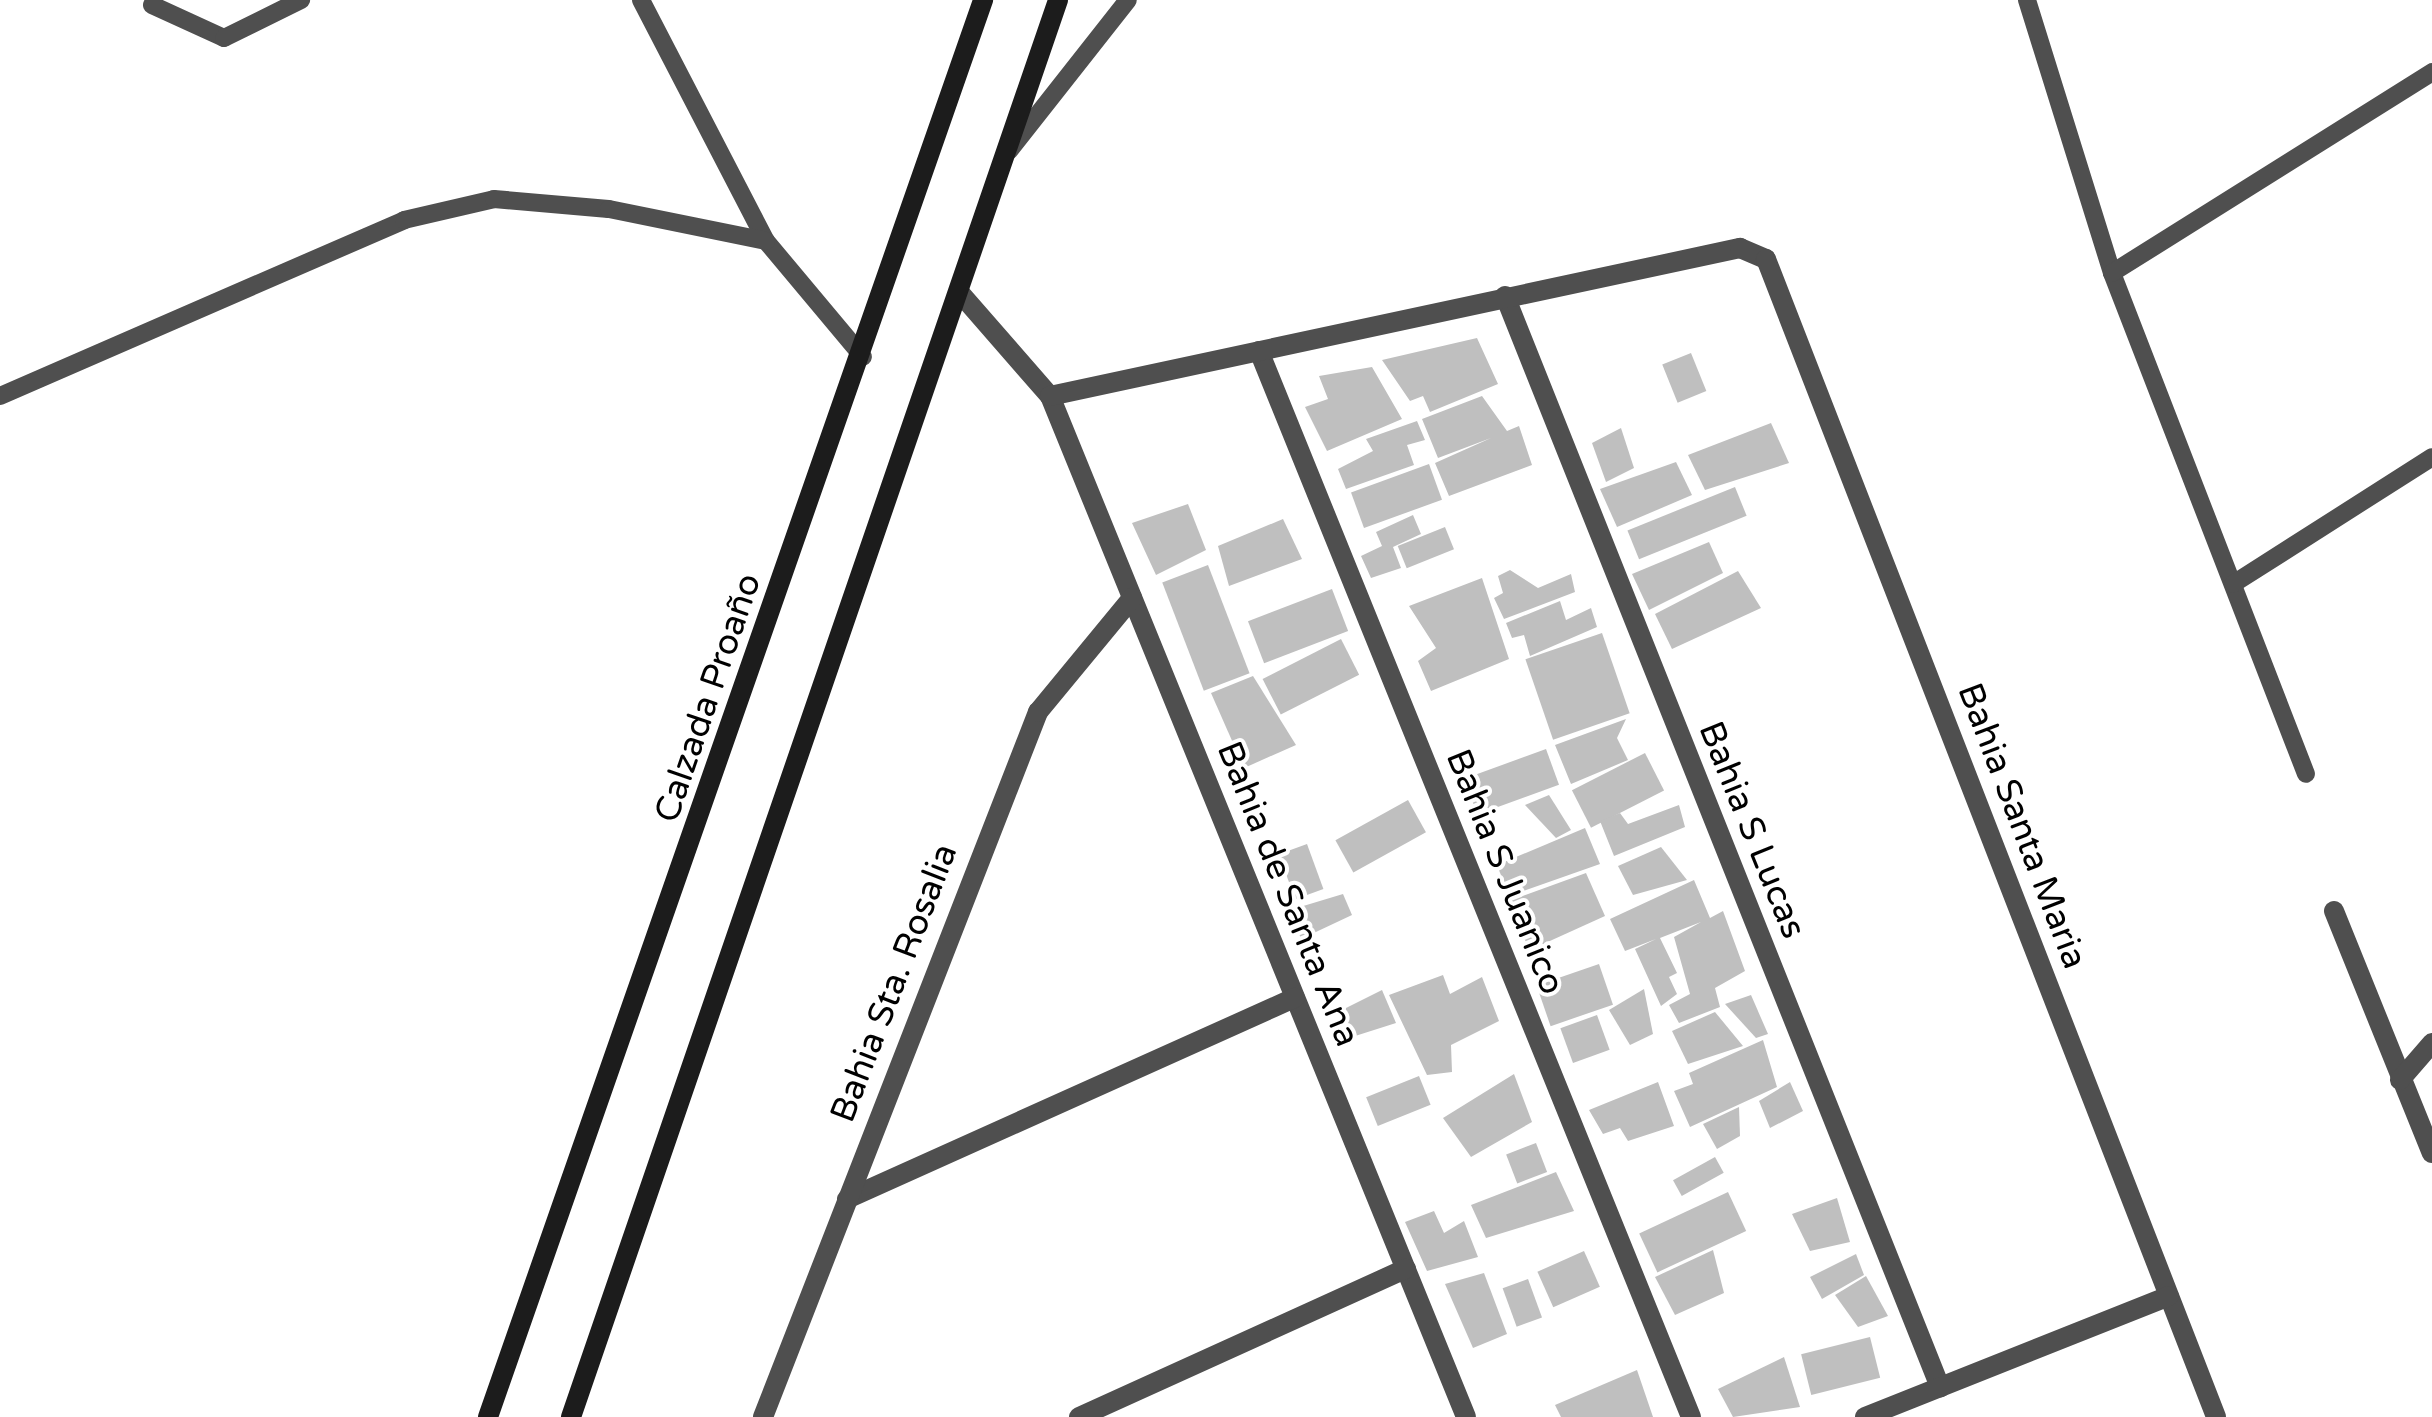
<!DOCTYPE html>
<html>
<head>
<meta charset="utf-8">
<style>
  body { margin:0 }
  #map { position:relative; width:2432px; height:1417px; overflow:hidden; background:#fff; font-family:"Varela Round",sans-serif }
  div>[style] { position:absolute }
  .building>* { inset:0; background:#bfbfbf; transform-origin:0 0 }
  .lane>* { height:18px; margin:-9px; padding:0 9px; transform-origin:9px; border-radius:9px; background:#4f4f4f }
  .street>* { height:20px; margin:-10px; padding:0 10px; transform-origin:10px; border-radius:10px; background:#4f4f4f }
  .secondary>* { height:20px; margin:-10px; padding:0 10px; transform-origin:10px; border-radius:10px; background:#1c1c1c }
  span { translate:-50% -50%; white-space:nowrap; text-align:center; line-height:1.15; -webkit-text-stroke:8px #fff; paint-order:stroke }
  .street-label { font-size:35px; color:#000 }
</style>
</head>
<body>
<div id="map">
  <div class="building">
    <i style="clip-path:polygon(1477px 338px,1498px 384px,1430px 412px,1423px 396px,1410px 401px,1382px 360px)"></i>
    <i style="left:1691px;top:353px;width:41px;height:31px;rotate:68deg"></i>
    <i style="clip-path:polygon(1372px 367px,1402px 419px,1327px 451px,1305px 407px,1328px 399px,1319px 376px)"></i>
    <i style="clip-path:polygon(1482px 396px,1507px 431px,1519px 426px,1532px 465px,1449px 496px,1435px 463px,1491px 438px,1438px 458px,1422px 419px)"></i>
    <i style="clip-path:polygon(1417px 421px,1425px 440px,1407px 445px,1414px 465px,1346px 489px,1338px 469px,1373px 451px,1366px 439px)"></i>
    <i style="clip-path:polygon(1771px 423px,1789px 463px,1705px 490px,1688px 455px)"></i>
    <i style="clip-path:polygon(1621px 428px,1634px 468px,1606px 482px,1592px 443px)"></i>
    <i style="clip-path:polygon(1676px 462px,1692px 495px,1617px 527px,1600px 489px)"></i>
    <i style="left:1429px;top:464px;width:38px;height:83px;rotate:70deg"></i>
    <i style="left:1735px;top:487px;width:31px;height:116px;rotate:68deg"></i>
    <i style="clip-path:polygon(1188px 504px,1206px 550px,1156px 575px,1132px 523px)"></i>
    <i style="clip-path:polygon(1413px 515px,1421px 534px,1393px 547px,1401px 568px,1371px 578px,1361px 556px,1382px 546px,1376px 532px)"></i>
    <i style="clip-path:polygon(1283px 519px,1302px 559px,1229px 586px,1218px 546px)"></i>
    <i style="left:1445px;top:527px;width:24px;height:51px;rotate:68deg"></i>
    <i style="clip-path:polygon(1709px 542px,1723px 573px,1649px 610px,1632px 574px)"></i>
    <i style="left:1208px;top:565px;width:116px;height:49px;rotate:69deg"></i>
    <i style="clip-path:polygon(1510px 570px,1538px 588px,1571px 574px,1575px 592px,1504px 619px,1494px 598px,1503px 593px,1498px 576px)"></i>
    <i style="clip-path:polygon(1738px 571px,1761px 608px,1672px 649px,1655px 614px)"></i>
    <i style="clip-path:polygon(1482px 578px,1509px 659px,1431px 691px,1418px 661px,1436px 648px,1409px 606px)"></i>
    <i style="left:1332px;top:589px;width:45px;height:90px;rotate:69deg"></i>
    <i style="clip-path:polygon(1560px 601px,1566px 620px,1591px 608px,1597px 627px,1530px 656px,1524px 635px,1512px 638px,1506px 623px)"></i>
    <i style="left:1602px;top:633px;width:85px;height:81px;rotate:71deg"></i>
    <i style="left:1341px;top:639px;width:40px;height:88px;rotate:63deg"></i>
    <i style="clip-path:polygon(1253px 676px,1296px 745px,1244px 768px,1211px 693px)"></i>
    <i style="clip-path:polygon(1626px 719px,1617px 738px,1628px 760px,1571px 784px,1555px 745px)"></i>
    <i style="left:1546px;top:749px;width:38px;height:87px;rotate:70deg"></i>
    <i style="left:1645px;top:753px;width:42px;height:82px;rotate:63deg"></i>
    <i style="clip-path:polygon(1549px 795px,1571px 830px,1556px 838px,1525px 805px)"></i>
    <i style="left:1408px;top:800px;width:37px;height:83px;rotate:61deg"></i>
    <i style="clip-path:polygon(1679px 805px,1685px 827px,1614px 856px,1600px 821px,1620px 813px,1628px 824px)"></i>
    <i style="clip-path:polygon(1585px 828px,1600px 864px,1509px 896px,1497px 865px)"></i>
    <i style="left:1307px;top:844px;width:48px;height:30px;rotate:70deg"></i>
    <i style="clip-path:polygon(1661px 847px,1687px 880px,1633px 895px,1618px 866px)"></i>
    <i style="clip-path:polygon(1586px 873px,1605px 916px,1530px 950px,1506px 902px)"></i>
    <i style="clip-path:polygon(1694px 880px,1710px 918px,1723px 911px,1745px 971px,1715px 988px,1720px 1007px,1679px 1023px,1669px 1005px,1690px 994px,1674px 937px,1701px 922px,1660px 938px,1677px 973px,1669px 977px,1677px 994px,1661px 1006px,1635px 949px,1656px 939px,1625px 951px,1610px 919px)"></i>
    <i style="clip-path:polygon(1343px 894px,1352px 915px,1301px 939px,1290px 910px)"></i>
    <i style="left:1599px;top:964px;width:43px;height:66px;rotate:71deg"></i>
    <i style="clip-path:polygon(1443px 975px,1450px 994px,1482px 977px,1499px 1021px,1451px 1045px,1452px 1072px,1427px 1075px,1389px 995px)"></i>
    <i style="clip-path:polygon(1644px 989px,1653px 1034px,1630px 1045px,1609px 1010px)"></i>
    <i style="clip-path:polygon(1382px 990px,1396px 1023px,1352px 1037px,1340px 1011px)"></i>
    <i style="clip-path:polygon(1751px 995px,1768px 1034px,1756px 1038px,1725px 1004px)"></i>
    <i style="clip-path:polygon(1715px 1012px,1743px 1046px,1688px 1064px,1672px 1031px)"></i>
    <i style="left:1597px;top:1015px;width:37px;height:39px;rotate:70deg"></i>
    <i style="clip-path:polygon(1763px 1040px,1777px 1087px,1690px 1127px,1674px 1091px,1693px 1084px,1689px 1073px)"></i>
    <i style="clip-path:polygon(1514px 1074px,1532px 1122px,1471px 1157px,1443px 1118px)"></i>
    <i style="left:1419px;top:1076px;width:31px;height:57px;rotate:68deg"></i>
    <i style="clip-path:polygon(1658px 1082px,1674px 1126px,1628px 1141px,1620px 1128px,1603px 1134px,1589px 1110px)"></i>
    <i style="clip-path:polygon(1790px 1082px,1803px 1111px,1770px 1128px,1759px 1101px)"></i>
    <i style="clip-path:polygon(1739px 1107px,1740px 1136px,1717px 1149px,1703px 1124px)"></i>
    <i style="left:1536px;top:1143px;width:31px;height:32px;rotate:69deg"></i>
    <i style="left:1715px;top:1157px;width:18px;height:48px;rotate:61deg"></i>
    <i style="clip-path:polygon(1556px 1172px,1574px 1211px,1486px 1238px,1471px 1205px)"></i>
    <i style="left:1728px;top:1192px;width:43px;height:98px;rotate:65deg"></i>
    <i style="clip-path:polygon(1837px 1198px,1850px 1242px,1810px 1251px,1792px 1214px)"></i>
    <i style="clip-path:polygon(1434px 1211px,1444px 1233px,1464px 1221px,1478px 1257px,1427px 1271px,1405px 1222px)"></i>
    <i style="clip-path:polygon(1713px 1250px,1724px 1293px,1675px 1315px,1655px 1277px)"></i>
    <i style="left:1584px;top:1251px;width:39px;height:51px;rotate:66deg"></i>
    <i style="clip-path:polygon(1856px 1254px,1864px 1275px,1822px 1299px,1810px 1277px)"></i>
    <i style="clip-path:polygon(1484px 1273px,1507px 1334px,1473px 1348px,1445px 1284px)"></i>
    <i style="clip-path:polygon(1866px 1276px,1888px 1316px,1858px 1327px,1835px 1295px)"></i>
    <i style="left:1528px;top:1279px;width:41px;height:27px;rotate:70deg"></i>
    <i style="left:1870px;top:1337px;width:42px;height:71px;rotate:76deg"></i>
    <i style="clip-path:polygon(1784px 1357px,1800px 1407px,1733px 1417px,1718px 1389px)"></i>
    <i style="clip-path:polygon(1637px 1370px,1653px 1417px,1561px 1417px,1555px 1405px)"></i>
  </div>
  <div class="lane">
    <i style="left:641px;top:0;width:271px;rotate:62.6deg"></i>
    <i style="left:766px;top:241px;width:151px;rotate:50.1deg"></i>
    <i style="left:2027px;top:0;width:286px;rotate:72.7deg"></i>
    <i style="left:2112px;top:273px;width:537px;rotate:68.83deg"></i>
    <i style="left:152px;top:5px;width:79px;rotate:24.6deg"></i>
    <i style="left:224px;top:38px;width:86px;rotate:-26.3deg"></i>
    <i style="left:1009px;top:151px;width:192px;rotate:-51.8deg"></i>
    <i style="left:2112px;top:273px;width:378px;rotate:-32.1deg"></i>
    <i style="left:0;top:396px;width:441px;rotate:-23.5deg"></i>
    <i style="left:404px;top:220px;width:92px;rotate:-13.1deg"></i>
    <i style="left:494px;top:199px;width:115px;rotate:5deg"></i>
    <i style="left:609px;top:209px;width:160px;rotate:11.5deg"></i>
    <i style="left:2233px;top:584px;width:236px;rotate:-32.5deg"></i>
  </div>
  <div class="street">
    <i style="left:960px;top:293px;width:137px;rotate:48.9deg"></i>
    <i style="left:1050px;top:396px;width:1102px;rotate:67.83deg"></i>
    <i style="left:1505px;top:296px;width:1175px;rotate:68.26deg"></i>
    <i style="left:1259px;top:351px;width:1150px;rotate:67.94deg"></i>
    <i style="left:1050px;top:396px;width:706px;rotate:-12.11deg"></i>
    <i style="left:1740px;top:248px;width:28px;rotate:23deg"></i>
    <i style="left:1766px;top:259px;width:1242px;rotate:68.76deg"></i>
    <i style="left:2334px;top:911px;width:261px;rotate:68deg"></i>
    <i style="left:2400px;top:1080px;width:49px;rotate:-49.1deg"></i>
    <i style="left:847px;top:1199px;width:491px;rotate:-24.2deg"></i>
    <i style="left:763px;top:1417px;width:757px;rotate:-68.69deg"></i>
    <i style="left:1038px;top:712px;width:148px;rotate:-50.5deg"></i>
    <i style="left:1079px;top:1417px;width:359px;rotate:-24.4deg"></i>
    <i style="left:1865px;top:1417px;width:327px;rotate:-21.7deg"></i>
  </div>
  <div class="secondary">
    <i style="left:488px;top:1417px;width:1501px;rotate:-70.74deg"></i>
    <i style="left:571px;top:1417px;width:1498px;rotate:-71.03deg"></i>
  </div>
  <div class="street-label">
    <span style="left:708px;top:698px;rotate:-71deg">Calzada Proaño</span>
    <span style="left:2022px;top:826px;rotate:69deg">Bahia Santa Maria</span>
    <span style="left:1752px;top:830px;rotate:68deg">Bahia S Lucas</span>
    <span style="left:1505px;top:872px;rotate:68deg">Bahia S Juanico</span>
    <span style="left:1288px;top:894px;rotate:68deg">Bahia de Santa Ana</span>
    <span style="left:894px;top:983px;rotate:-69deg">Bahia Sta. Rosalia</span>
  </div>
</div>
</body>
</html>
